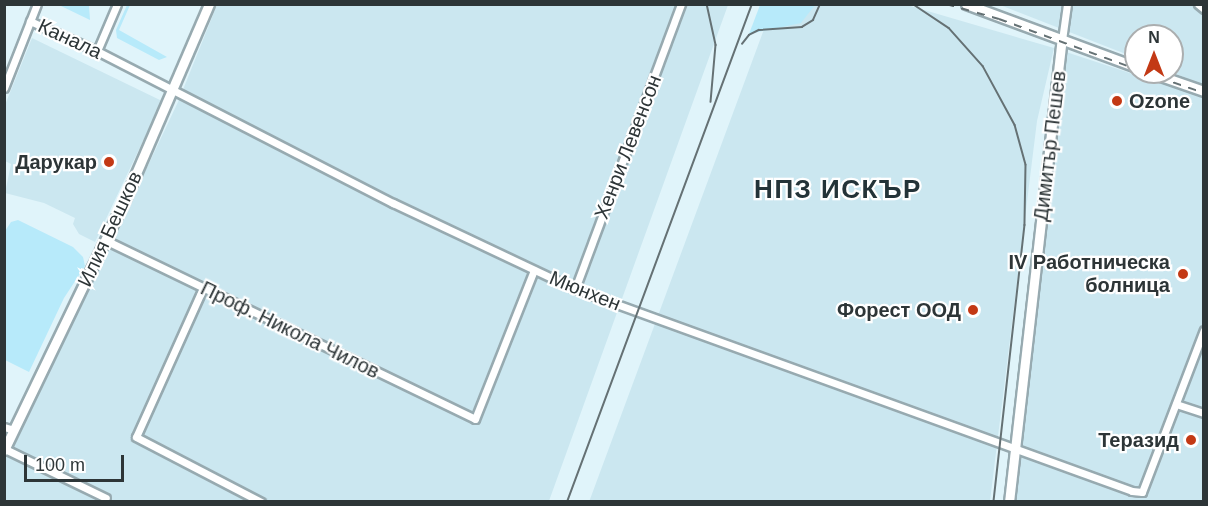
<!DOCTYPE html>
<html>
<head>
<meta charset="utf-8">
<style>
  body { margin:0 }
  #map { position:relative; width:1208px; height:506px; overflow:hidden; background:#e0f4fa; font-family:Helvetica,sans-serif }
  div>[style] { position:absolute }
  .built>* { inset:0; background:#cbe7f0 }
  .green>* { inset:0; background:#b7eafa }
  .roads { filter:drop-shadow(2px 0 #97aab0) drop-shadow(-2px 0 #97aab0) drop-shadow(0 2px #97aab0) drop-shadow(0 -2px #97aab0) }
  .street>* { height:7px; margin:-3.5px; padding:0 3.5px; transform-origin:3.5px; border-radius:3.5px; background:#fff }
  .secondary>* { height:9px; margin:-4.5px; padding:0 4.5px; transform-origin:4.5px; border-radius:4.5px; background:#fff }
  .tram>* { height:1.5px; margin:-0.75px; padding:0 0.75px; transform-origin:0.75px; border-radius:0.75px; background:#657174 }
  .rail>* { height:2px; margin-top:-1px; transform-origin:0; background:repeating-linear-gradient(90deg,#657174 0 8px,transparent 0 16px) }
  .dots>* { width:16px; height:16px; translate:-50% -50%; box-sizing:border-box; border:3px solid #fff; border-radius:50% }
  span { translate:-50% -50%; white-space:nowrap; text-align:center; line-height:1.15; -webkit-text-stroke:4.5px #fff; paint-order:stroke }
  .street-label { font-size:20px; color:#2d3537 }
  .poi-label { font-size:20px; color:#2d3537; font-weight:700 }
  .left { translate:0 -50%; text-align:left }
  .right { translate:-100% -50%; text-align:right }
  .district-label { font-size:26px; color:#233338; font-weight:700; letter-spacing:1.5px }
  .frame { position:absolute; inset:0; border:6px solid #2d3537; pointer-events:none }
  .north { position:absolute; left:1124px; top:24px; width:60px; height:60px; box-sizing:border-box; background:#fff; border:2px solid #abaeaf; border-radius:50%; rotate:0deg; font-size:16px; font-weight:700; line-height:24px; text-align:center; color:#2d3537 }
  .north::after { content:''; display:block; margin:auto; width:21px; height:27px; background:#c33915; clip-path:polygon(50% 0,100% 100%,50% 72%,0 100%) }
  .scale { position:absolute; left:24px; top:455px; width:100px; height:27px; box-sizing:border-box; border:3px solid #2d3537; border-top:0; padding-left:8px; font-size:18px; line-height:21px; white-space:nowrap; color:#2d3537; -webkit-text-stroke:4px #fff; paint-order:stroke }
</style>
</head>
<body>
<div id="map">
  <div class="built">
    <i style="clip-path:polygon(217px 5px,728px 5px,549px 501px,5px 501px,4px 441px,28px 413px,108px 250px,178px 102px)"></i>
    <i style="clip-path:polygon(773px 5px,907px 5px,1054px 48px,1037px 121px,990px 501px,589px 502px)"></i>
    <i style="clip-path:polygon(1000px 5px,1203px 5px,1203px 85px,1171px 72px,1172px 36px,1136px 36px,1136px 58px)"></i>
    <i style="clip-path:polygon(32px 38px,162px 101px,95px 242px,79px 234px,73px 224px,75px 218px,44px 203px,5px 193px,11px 164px,5px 161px,5px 105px)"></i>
    <i style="clip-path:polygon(1066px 52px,1203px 97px,1203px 501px,1016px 502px)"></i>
  </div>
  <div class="green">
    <i style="clip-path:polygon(61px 5px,89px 5px,90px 20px,61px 6px)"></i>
    <i style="clip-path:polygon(127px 5px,130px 5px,119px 30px,167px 57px,159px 60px,117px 38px,116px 30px)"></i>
    <i style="clip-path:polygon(760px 5px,815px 4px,815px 5px,801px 23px,749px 34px)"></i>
    <i style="clip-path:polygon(18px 220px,73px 247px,83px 257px,85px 266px,64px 298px,29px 372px,5px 360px,5px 231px,11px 222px)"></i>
  </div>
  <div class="roads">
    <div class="street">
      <i style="left:1198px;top:4px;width:8px;rotate:40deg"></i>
      <i style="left:30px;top:21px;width:73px;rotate:24.1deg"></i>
      <i style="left:97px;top:51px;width:333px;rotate:27.2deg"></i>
      <i style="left:393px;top:203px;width:201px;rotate:25.3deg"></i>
      <i style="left:575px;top:289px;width:592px;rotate:19.93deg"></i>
      <i style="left:1132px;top:491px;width:10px;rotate:6deg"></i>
      <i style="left:1142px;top:492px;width:173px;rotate:-69.1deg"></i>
      <i style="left:1062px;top:40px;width:36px;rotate:-82deg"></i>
      <i style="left:97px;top:51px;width:51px;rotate:-66.9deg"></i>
      <i style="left:4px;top:88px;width:90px;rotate:-68.6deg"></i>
      <i style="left:105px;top:240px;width:411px;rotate:25.8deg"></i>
      <i style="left:475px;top:419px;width:160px;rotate:-68.4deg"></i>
      <i style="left:203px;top:288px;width:163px;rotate:114.2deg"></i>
      <i style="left:136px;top:437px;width:141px;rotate:27.5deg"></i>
      <i style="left:575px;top:289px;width:304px;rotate:-69.6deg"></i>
      <i style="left:1176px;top:404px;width:29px;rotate:18deg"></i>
      <i style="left:4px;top:427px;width:10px;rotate:17deg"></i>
      <i style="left:5px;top:449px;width:112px;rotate:25.9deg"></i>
    </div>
    <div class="secondary">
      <i style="left:966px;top:4px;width:181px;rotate:20.3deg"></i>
      <i style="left:1149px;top:72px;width:58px;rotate:19.1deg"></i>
      <i style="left:4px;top:450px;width:279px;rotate:-64.3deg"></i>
      <i style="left:125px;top:199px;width:212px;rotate:-66.7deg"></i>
      <i style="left:1009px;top:502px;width:465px;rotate:-83.5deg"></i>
    </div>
  </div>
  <div class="tram">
    <i style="left:707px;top:4px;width:42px;rotate:77.6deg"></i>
    <i style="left:716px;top:45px;width:57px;rotate:95deg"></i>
    <i style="left:913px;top:4px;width:43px;rotate:33.7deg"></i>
    <i style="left:949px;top:28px;width:51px;rotate:48.2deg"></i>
    <i style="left:983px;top:66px;width:67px;rotate:61.5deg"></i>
    <i style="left:1015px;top:125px;width:41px;rotate:74.6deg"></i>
    <i style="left:1026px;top:165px;width:60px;rotate:91deg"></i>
    <i style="left:1025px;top:225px;width:279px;rotate:96.4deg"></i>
    <i style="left:742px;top:44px;width:11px;rotate:-52deg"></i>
    <i style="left:749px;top:35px;width:11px;rotate:-27deg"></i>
    <i style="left:759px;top:30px;width:43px;rotate:-4deg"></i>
    <i style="left:802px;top:27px;width:13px;rotate:-32deg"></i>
    <i style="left:813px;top:20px;width:17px;rotate:-66deg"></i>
    <i style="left:567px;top:502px;width:531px;rotate:-69.62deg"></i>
  </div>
  <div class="rail">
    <i style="left:946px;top:4px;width:55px;rotate:15.8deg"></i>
    <i style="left:999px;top:19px;width:146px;rotate:20.1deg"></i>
    <i style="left:1143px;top:72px;width:65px;rotate:19deg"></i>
  </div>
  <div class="dots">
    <i style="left:1117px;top:101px;background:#c33915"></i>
    <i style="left:109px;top:162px;background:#c33915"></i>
    <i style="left:1183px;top:274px;background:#c33915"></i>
    <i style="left:973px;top:310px;background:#c33915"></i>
    <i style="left:1191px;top:440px;background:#c33915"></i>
  </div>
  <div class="street-label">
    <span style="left:70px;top:39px;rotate:25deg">Канала</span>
    <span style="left:1050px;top:146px;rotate:-83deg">Димитър Пешев</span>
    <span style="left:628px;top:147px;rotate:-69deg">Хенри Левенсон</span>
    <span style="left:110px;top:229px;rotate:-65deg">Илия Бешков</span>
    <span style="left:585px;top:291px;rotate:22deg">Мюнхен</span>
    <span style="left:290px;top:330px;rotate:26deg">Проф. Никола Чилов</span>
  </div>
  <div class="poi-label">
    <span class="left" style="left:1129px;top:101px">Ozone</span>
    <span class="right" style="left:97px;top:162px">Дарукар</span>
    <span class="right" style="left:1170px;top:274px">IV Работническа<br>болница</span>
    <span class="right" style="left:961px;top:310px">Форест ООД</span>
    <span class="right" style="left:1179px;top:440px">Теразид</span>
  </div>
  <div class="district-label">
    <span style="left:838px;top:190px">НПЗ ИСКЪР</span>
  </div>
  <div class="frame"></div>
  <div class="north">N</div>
  <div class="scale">100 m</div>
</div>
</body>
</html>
